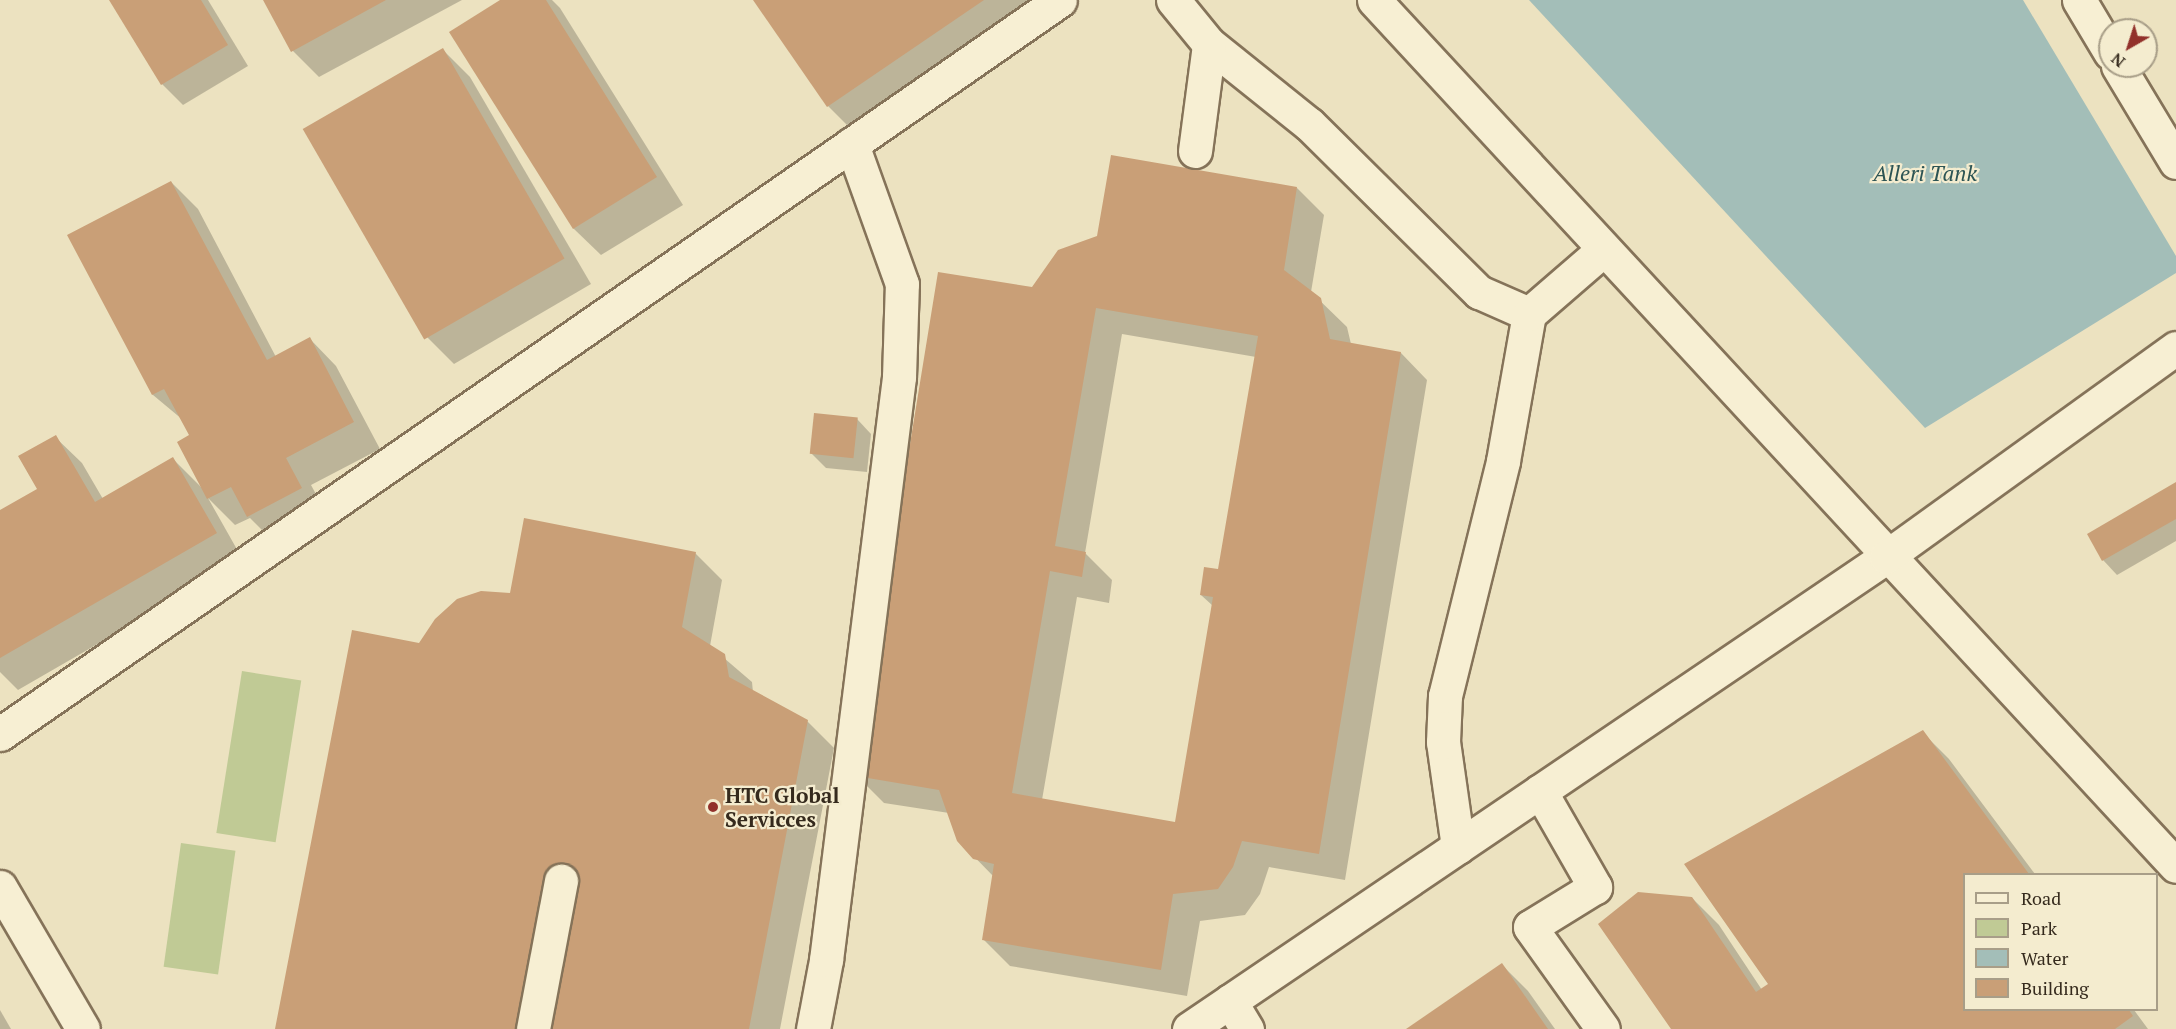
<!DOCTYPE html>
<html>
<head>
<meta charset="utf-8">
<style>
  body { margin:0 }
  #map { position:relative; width:2176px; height:1029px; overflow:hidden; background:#ece2c0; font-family:"PT Serif",serif }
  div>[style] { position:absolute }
  .green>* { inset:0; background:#c0ca95; transform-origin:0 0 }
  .water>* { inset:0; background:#a3beb8 }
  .shadow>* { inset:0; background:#0003 }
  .building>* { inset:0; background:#c99f77; transform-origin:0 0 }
  .roads { filter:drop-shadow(2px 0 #857359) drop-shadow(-2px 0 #857359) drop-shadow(0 2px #857359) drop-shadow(0 -2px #857359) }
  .minor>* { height:33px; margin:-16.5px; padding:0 16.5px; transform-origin:16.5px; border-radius:16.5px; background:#f7efd3 }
  .dots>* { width:16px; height:16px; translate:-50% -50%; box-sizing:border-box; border:3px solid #f4eccf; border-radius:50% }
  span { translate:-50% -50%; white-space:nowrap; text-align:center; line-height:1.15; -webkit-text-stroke:4.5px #f4eccf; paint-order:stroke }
  .poi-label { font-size:21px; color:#352a1d; font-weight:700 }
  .left { translate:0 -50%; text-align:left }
  .water-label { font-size:22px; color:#2c5454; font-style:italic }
  .legend { position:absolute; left:1963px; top:873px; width:195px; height:138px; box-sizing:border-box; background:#f4eccf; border:2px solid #a89e88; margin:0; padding:8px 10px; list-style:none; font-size:18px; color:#352a1d }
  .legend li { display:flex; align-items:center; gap:12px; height:30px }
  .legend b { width:30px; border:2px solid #a89e88 }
  .north { position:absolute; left:2098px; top:18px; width:60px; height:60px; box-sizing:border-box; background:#f4eccf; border:2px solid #a89e88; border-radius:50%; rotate:219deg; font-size:16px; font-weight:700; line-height:24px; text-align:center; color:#352a1d }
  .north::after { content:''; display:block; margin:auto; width:21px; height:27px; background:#92312b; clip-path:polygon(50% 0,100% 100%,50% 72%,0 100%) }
</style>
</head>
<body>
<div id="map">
  <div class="green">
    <i style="left:242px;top:671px;width:60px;height:164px;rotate:9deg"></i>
    <i style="left:181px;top:843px;width:55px;height:125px;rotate:8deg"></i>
  </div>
  <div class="water">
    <i style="clip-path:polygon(1529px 0,2023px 0,2176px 256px,2176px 273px,1925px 428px)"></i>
  </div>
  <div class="shadow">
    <i style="clip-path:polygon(111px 0,208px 0,248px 66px,183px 105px,162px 84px)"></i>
    <i style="clip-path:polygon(265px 0,462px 0,319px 77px,293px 51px)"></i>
    <i style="clip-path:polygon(503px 0,552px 0,560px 8px,683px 205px,601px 255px,574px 229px,451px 32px)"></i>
    <i style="clip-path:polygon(755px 0,1030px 0,1036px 9px,855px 133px,828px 106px)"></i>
    <i style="clip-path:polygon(443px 50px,470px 77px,591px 284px,454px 364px,427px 337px)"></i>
    <i style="clip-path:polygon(171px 182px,198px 209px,276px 357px,310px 339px,336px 366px,380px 449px,311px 485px,328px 516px,275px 543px,250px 518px,235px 525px,208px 498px,243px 560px,18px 690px,0 672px,0 512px,39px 490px,55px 437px,82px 463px,103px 499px,173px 459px,202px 488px,191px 436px,183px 420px,153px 395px,69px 236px)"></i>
    <i style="clip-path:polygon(evenodd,1297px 188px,1324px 215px,1311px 292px,1347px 327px,1351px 344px,1401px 353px,1427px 380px,1345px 880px,1269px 867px,1260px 894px,1245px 915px,1200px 921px,1187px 996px,1010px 966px,983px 939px,994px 877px,958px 840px,949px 813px,884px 803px,857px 776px,1032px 289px,1297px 188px,1122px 334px,1256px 357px,1219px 571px,1201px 595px,1213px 606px,1176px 824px,1042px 800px,1077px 597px,1109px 603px,1112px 580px,1085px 553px,1122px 334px)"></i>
    <i style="clip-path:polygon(857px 419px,871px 434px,867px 472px,826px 468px,811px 453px)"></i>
    <i style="clip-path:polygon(2176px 484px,2176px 541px,2117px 575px,2103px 560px)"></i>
    <i style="clip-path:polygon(695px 553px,722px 580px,710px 646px,752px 682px,753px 692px,807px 721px,834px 748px,780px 1029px,277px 1029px,419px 644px,511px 594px)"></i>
    <i style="clip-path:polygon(1922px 732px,1949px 759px,2035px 874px,1964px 874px,1964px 1010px,2134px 1010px,2148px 1029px,1673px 1029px,1692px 898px,1719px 925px,1762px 990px,1770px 984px)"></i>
    <i style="clip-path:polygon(1502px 965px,1528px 991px,1555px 1029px,1409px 1029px)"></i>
    <i style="clip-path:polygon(0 1010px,11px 1029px,0 1029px)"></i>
  </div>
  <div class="building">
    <i style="clip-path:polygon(109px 0,201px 0,228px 45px,161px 85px)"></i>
    <i style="clip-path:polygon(263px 0,386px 0,291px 52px)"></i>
    <i style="clip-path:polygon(500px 0,546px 0,657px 177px,573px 229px,449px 32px)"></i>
    <i style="clip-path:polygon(753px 0,984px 0,827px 107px)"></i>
    <i style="left:443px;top:48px;width:243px;height:162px;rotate:60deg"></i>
    <i style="clip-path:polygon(evenodd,1111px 155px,1297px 187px,1284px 270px,1321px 298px,1330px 339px,1401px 352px,1319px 854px,1242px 841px,1233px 867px,1218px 889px,1173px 894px,1161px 970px,982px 940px,994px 864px,973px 859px,957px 841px,939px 790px,856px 776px,938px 272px,1032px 287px,1058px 250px,1097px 236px,1111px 155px,1096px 308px,1258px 336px,1218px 569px,1204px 567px,1200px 595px,1213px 597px,1175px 822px,1012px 793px,1050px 571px,1082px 577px,1086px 552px,1055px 546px,1096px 308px)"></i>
    <i style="clip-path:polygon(171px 181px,267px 360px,310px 337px,354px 422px,286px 458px,302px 488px,247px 517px,231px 487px,207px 499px,177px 442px,189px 435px,164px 389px,152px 395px,67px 235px)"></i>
    <i style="left:814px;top:413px;width:44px;height:41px;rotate:6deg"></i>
    <i style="clip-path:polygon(56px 435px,95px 502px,173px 457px,217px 533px,0 658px,0 510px,37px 489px,18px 456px)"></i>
    <i style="clip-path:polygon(2176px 482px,2176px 519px,2102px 561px,2087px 534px)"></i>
    <i style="clip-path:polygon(524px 518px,696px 552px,682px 627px,725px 654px,729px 677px,808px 720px,749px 1029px,275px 1029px,352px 630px,419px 643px,435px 619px,457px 599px,481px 591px,510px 593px)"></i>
    <i style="clip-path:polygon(1923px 730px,2029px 874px,1964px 874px,1964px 1010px,2129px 1010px,2133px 1016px,2115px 1029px,1671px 1029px,1598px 924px,1638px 892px,1692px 897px,1756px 992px,1768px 984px,1684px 864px)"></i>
    <i style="clip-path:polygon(1502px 963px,1548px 1029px,1406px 1029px)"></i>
  </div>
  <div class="roads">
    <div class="minor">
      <i style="left:1173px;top:0;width:57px;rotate:50.7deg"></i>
      <i style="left:1209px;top:44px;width:128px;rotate:38.7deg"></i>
      <i style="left:1309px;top:124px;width:239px;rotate:44.7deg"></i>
      <i style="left:1479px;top:292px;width:55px;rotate:23.7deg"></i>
      <i style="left:1374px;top:0;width:1180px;rotate:47.2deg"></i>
      <i style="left:2079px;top:0;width:61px;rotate:59.2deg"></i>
      <i style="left:2118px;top:66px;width:112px;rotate:58.9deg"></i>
      <i style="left:1195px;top:151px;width:108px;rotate:-82.5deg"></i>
      <i style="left:0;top:734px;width:1289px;rotate:-34.7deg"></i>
      <i style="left:1540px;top:791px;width:111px;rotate:60.2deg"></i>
      <i style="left:1595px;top:887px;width:76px;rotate:148.4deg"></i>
      <i style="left:1530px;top:927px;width:125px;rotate:54.4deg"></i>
      <i style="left:1458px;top:847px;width:106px;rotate:-98.1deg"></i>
      <i style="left:1443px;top:742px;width:46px;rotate:-87.5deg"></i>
      <i style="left:1445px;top:696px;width:242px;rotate:-76.1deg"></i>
      <i style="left:1503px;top:461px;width:149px;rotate:-80deg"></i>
      <i style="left:1529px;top:314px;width:99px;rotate:-40.9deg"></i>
      <i style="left:0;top:887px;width:164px;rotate:59.7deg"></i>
      <i style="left:1230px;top:1001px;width:33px;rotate:59deg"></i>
      <i style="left:533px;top:1029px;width:151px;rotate:-79.3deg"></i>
      <i style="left:813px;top:1029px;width:70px;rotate:-79.3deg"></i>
      <i style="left:826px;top:960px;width:588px;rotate:-82.86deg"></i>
      <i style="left:899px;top:377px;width:93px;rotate:-88.2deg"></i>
      <i style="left:902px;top:284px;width:149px;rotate:-109.7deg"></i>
      <i style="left:1189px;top:1029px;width:842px;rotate:-34.11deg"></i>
      <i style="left:1886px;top:557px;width:357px;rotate:-35.8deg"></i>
    </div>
  </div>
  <div class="dots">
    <i style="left:713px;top:807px;background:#92312b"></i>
  </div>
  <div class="poi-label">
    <span class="left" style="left:725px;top:807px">HTC Global<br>Servicces</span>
  </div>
  <div class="water-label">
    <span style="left:1925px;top:173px">Alleri Tank</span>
  </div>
  <ul class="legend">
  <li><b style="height:8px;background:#f7efd3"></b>Road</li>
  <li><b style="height:16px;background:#c0ca95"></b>Park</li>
  <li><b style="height:16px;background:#a3beb8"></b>Water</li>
  <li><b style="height:16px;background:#c99f77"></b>Building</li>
  </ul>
  <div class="north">N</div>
</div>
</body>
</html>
